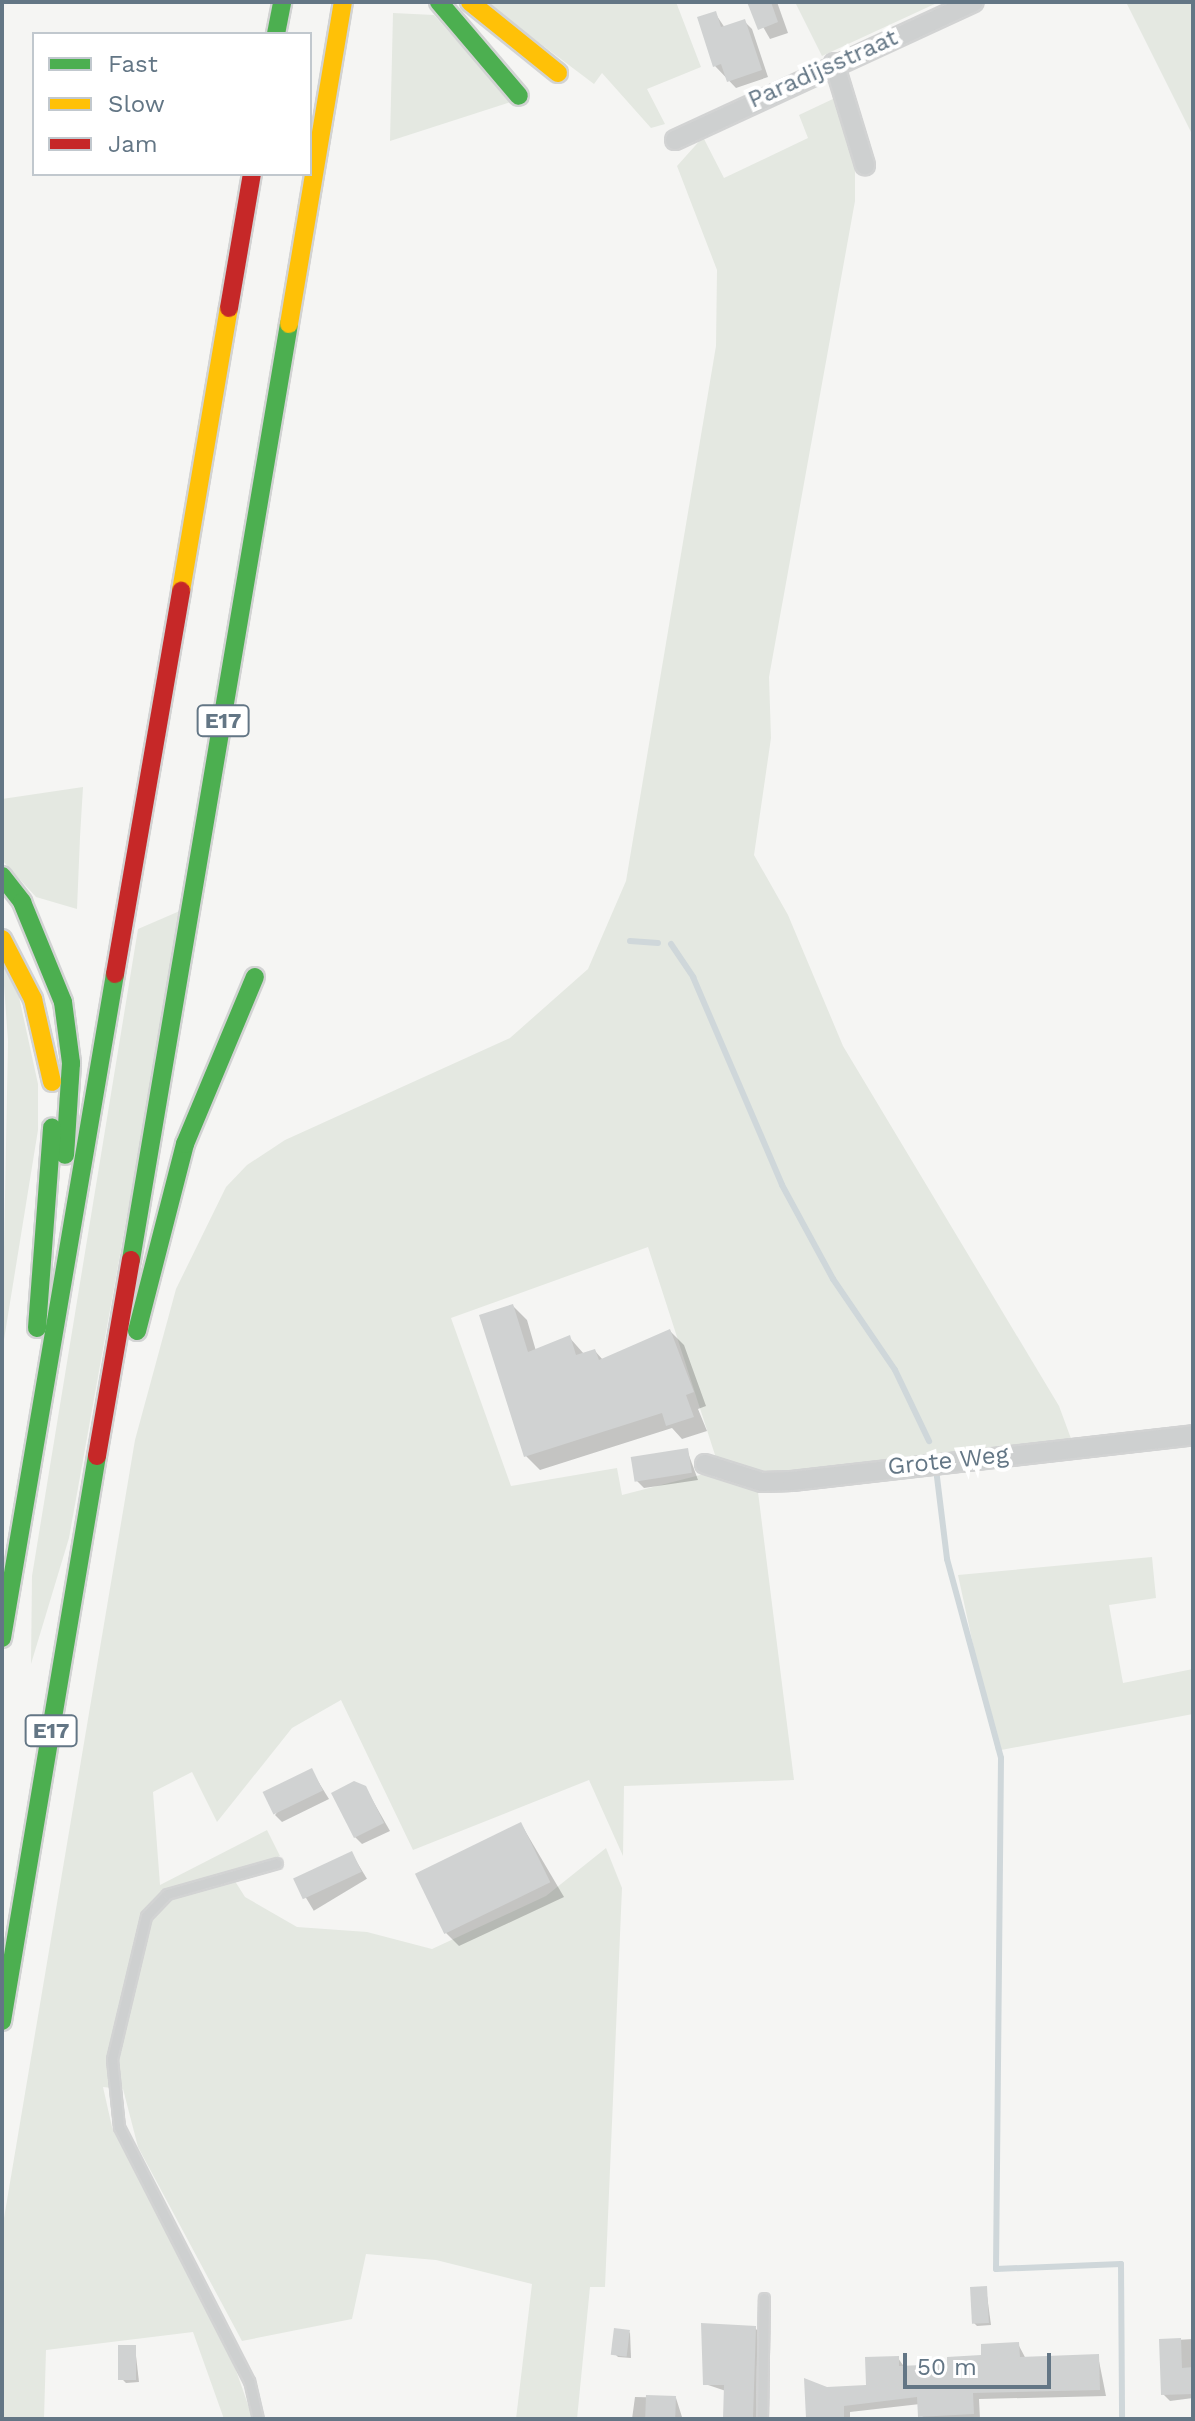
<!DOCTYPE html>
<html>
<head>
<meta charset="utf-8">
<style>
  body { margin:0 }
  #map { position:relative; width:1195px; height:2421px; overflow:hidden; background:#f5f5f3; font-family:"Work Sans",sans-serif }
  div>[style] { position:absolute }
  .green>* { inset:0; background:#e4e8e1 }
  .shadow>* { inset:0; background:#0003; transform-origin:0 0 }
  .stream>* { height:6px; margin:-3px; padding:0 3px; transform-origin:3px; border-radius:3px; background:#cfd7da }
  .building>* { inset:0; background:#d0d2d2; transform-origin:0 0 }
  .roads { filter:drop-shadow(2px 0 #d2d3d3) drop-shadow(-2px 0 #d2d3d3) drop-shadow(0 2px #d2d3d3) drop-shadow(0 -2px #d2d3d3) }
  .lane>* { height:9px; margin:-4.5px; padding:0 4.5px; transform-origin:4.5px; border-radius:4.5px; background:#ced0d0 }
  .street>* { height:18px; margin:-9px; padding:0 9px; transform-origin:9px; border-radius:9px; background:#ced0d0 }
  .fast>* { height:18px; margin:-9px; padding:0 9px; transform-origin:9px; border-radius:9px; background:#4caf50 }
  .slow>* { height:18px; margin:-9px; padding:0 9px; transform-origin:9px; border-radius:9px; background:#ffc107 }
  .jam>* { height:18px; margin:-9px; padding:0 9px; transform-origin:9px; border-radius:9px; background:#c62828 }
  span { translate:-50% -50%; white-space:nowrap; text-align:center; line-height:1.15; -webkit-text-stroke:8px #fff; paint-order:stroke }
  .shield-label span { padding:2px 6px; background:#fff; border:2px solid; border-radius:6px; -webkit-text-stroke-width:0 }
  .shield-label { font-size:22px; color:#637685; font-weight:700 }
  .street-label { font-size:24px; color:#637685 }
  .frame { position:absolute; inset:0; border:4px solid #637685; pointer-events:none }
  .legend { position:absolute; left:32px; top:32px; width:280px; height:144px; box-sizing:border-box; background:#fff; border:2px solid #c1c8ce; margin:0; padding:10px 14px; list-style:none; font-size:24px; color:#637685 }
  .legend li { display:flex; align-items:center; gap:16px; height:40px }
  .legend b { width:40px; border:2px solid #c1c8ce }
  .scale { position:absolute; left:903px; top:2353px; width:148px; height:36px; box-sizing:border-box; border:4px solid #637685; border-top:0; padding-left:10px; font-size:24px; line-height:28px; white-space:nowrap; color:#637685; -webkit-text-stroke:6px #fff; paint-order:stroke }
</style>
</head>
<body>
<div id="map">
  <div class="green">
    <i style="clip-path:polygon(485px 2px,676px 2px,701px 67px,647px 89px,665px 124px,651px 128px,602px 73px,594px 84px)"></i>
    <i style="clip-path:polygon(795px 2px,939px 2px,822px 56px)"></i>
    <i style="clip-path:polygon(1126px 2px,1193px 2px,1193px 136px)"></i>
    <i style="clip-path:polygon(393px 13px,434px 15px,511px 102px,390px 141px)"></i>
    <i style="clip-path:polygon(835px 98px,855px 169px,855px 201px,769px 677px,771px 738px,754px 855px,788px 915px,843px 1046px,1059px 1406px,1073px 1444px,771px 1479px,748px 1474px,716px 1458px,648px 1247px,451px 1318px,511px 1486px,617px 1468px,622px 1495px,704px 1474px,758px 1492px,794px 1780px,624px 1786px,623px 1856px,589px 1780px,413px 1850px,341px 1700px,292px 1728px,217px 1822px,192px 1772px,153px 1792px,160px 1885px,267px 1830px,280px 1856px,233px 1878px,245px 1897px,297px 1927px,367px 1932px,432px 1949px,546px 1896px,606px 1848px,622px 1888px,605px 2287px,590px 2287px,577px 2419px,516px 2419px,532px 2284px,436px 2260px,366px 2254px,352px 2319px,242px 2341px,138px 2147px,123px 2089px,103px 2087px,112px 2127px,223px 2333px,253px 2419px,224px 2419px,193px 2332px,46px 2350px,44px 2419px,2px 2419px,2px 2230px,135px 1440px,176px 1289px,226px 1187px,247px 1165px,285px 1140px,510px 1038px,588px 969px,626px 881px,716px 346px,717px 270px,677px 166px,703px 137px,724px 178px,808px 138px,799px 115px)"></i>
    <i style="clip-path:polygon(83px 787px,80px 837px,77px 909px,36px 897px,2px 860px,2px 799px)"></i>
    <i style="clip-path:polygon(182px 910px,69px 1538px,31px 1664px,32px 1576px,138px 929px)"></i>
    <i style="clip-path:polygon(2px 958px,16px 983px,38px 1084px,38px 1130px,2px 1352px,8px 1041px)"></i>
    <i style="clip-path:polygon(1152px 1557px,1156px 1598px,1109px 1605px,1123px 1683px,1193px 1669px,1193px 1714px,996px 1751px,958px 1575px)"></i>
  </div>
  <div class="shadow">
    <i style="clip-path:polygon(749px 2px,777px 2px,788px 33px,770px 39px)"></i>
    <i style="clip-path:polygon(715px 13px,725px 28px,745px 22px,752px 29px,768px 77px,736px 88px,715px 66px)"></i>
    <i style="clip-path:polygon(513px 1306px,527px 1320px,536px 1351px,569px 1337px,584px 1354px,595px 1351px,603px 1360px,670px 1331px,684px 1345px,706px 1406px,698px 1409px,707px 1431px,682px 1439px,672px 1428px,540px 1470px,526px 1456px)"></i>
    <i style="clip-path:polygon(687px 1450px,698px 1480px,644px 1488px,637px 1481px)"></i>
    <i style="clip-path:polygon(311px 1770px,329px 1799px,282px 1822px,275px 1815px)"></i>
    <i style="clip-path:polygon(365px 1787px,390px 1831px,362px 1844px,355px 1837px)"></i>
    <i style="clip-path:polygon(521px 1824px,564px 1897px,459px 1946px,444px 1931px)"></i>
    <i style="left:352px;top:1854px;width:29px;height:62px;rotate:59deg"></i>
    <i style="clip-path:polygon(986px 2288px,991px 2325px,977px 2326px,974px 2323px)"></i>
    <i style="clip-path:polygon(755px 2328px,762px 2335px,760px 2419px,632px 2419px,635px 2397px,676px 2398px,682px 2417px,726px 2418px,726px 2391px,705px 2384px)"></i>
    <i style="clip-path:polygon(630px 2332px,631px 2358px,618px 2357px,615px 2354px)"></i>
    <i style="clip-path:polygon(1193px 2339px,1193px 2398px,1170px 2401px,1163px 2394px,1161px 2341px)"></i>
    <i style="clip-path:polygon(1018px 2344px,1026px 2359px,1098px 2356px,1106px 2396px,979px 2399px,980px 2419px,923px 2419px,920px 2404px,850px 2412px,850px 2419px,808px 2417px,827px 2389px,868px 2387px,898px 2358px,905px 2368px,949px 2366px)"></i>
    <i style="clip-path:polygon(135px 2347px,139px 2382px,126px 2383px,123px 2380px)"></i>
  </div>
  <div class="stream">
    <i style="left:630px;top:941px;width:28px;rotate:4deg"></i>
    <i style="left:671px;top:944px;width:40px;rotate:56deg"></i>
    <i style="left:693px;top:977px;width:226px;rotate:66.8deg"></i>
    <i style="left:782px;top:1185px;width:107px;rotate:61.5deg"></i>
    <i style="left:833px;top:1279px;width:110px;rotate:55.7deg"></i>
    <i style="left:895px;top:1370px;width:79px;rotate:64.4deg"></i>
    <i style="left:936px;top:1469px;width:91px;rotate:83deg"></i>
    <i style="left:947px;top:1559px;width:206px;rotate:74.8deg"></i>
    <i style="left:1001px;top:1758px;width:511px;rotate:90.56deg"></i>
    <i style="left:996px;top:2269px;width:125px;rotate:-2.3deg"></i>
    <i style="left:1121px;top:2264px;width:155px;rotate:89.6deg"></i>
  </div>
  <div class="building">
    <i style="clip-path:polygon(747px 2px,771px 2px,778px 22px,758px 30px)"></i>
    <i style="clip-path:polygon(716px 11px,721px 27px,745px 19px,762px 70px,727px 82px,721px 64px,713px 67px,697px 17px)"></i>
    <i style="clip-path:polygon(513px 1304px,528px 1352px,570px 1335px,576px 1355px,595px 1349px,599px 1360px,670px 1329px,694px 1392px,686px 1395px,694px 1417px,666px 1426px,662px 1413px,524px 1457px,479px 1315px)"></i>
    <i style="left:688px;top:1448px;width:25px;height:58px;rotate:81deg"></i>
    <i style="left:312px;top:1768px;width:25px;height:55px;rotate:64deg"></i>
    <i style="clip-path:polygon(354px 1781px,366px 1786px,384px 1823px,354px 1838px,331px 1793px)"></i>
    <i style="left:521px;top:1822px;width:67px;height:118px;rotate:64deg"></i>
    <i style="left:352px;top:1851px;width:23px;height:65px;rotate:65deg"></i>
    <i style="left:987px;top:2286px;width:37px;height:17px;rotate:87deg"></i>
    <i style="clip-path:polygon(701px 2323px,756px 2326px,753px 2419px,723px 2419px,724px 2385px,703px 2385px)"></i>
    <i style="left:614px;top:2328px;width:16px;height:27px;rotate:7deg"></i>
    <i style="clip-path:polygon(1181px 2338px,1182px 2368px,1193px 2367px,1193px 2394px,1161px 2395px,1159px 2339px)"></i>
    <i style="clip-path:polygon(1019px 2342px,1020px 2357px,1099px 2354px,1100px 2390px,973px 2393px,974px 2414px,918px 2417px,917px 2397px,844px 2406px,844px 2419px,806px 2418px,804px 2378px,827px 2387px,866px 2385px,865px 2357px,899px 2356px,899px 2366px,947px 2364px,947px 2357px,981px 2355px,981px 2344px)"></i>
    <i style="left:118px;top:2345px;width:18px;height:35px"></i>
    <i style="left:646px;top:2395px;width:30px;height:24px;rotate:2deg"></i>
  </div>
  <div class="roads">
    <div class="lane">
      <i style="left:258px;top:2419px;width:39px;rotate:-103deg"></i>
      <i style="left:249px;top:2381px;width:285px;rotate:-117.1deg"></i>
      <i style="left:119px;top:2127px;width:68px;rotate:-95.9deg"></i>
      <i style="left:112px;top:2059px;width:147px;rotate:-76.6deg"></i>
      <i style="left:146px;top:1916px;width:30px;rotate:-46deg"></i>
      <i style="left:167px;top:1894px;width:114px;rotate:-15.7deg"></i>
      <i style="left:762px;top:2419px;width:121px;rotate:-89.1deg"></i>
    </div>
    <div class="street">
      <i style="left:834px;top:63px;width:107px;rotate:73.1deg"></i>
      <i style="left:675px;top:140px;width:329px;rotate:-24.8deg"></i>
      <i style="left:705px;top:1464px;width:60px;rotate:17.5deg"></i>
      <i style="left:762px;top:1482px;width:30px;rotate:-2deg"></i>
      <i style="left:792px;top:1481px;width:404px;rotate:-6.5deg"></i>
    </div>
    <div class="fast">
      <i style="left:439px;top:2px;width:123px;rotate:49.6deg"></i>
      <i style="left:276px;top:34px;width:33px;rotate:-79deg"></i>
      <i style="left:2px;top:876px;width:33px;rotate:52deg"></i>
      <i style="left:22px;top:902px;width:108px;rotate:67.7deg"></i>
      <i style="left:63px;top:1002px;width:62px;rotate:82.5deg"></i>
      <i style="left:71px;top:1063px;width:92px;rotate:93.7deg"></i>
      <i style="left:131px;top:1260px;width:949px;rotate:-80.42deg"></i>
      <i style="left:37px;top:1328px;width:201px;rotate:-85.7deg"></i>
      <i style="left:137px;top:1331px;width:193px;rotate:-75.6deg"></i>
      <i style="left:185px;top:1144px;width:181px;rotate:-67.3deg"></i>
      <i style="left:2px;top:1638px;width:674px;rotate:-80.34deg"></i>
      <i style="left:2px;top:2021px;width:573px;rotate:-80.46deg"></i>
    </div>
    <div class="slow">
      <i style="left:470px;top:2px;width:113px;rotate:38.9deg"></i>
      <i style="left:289px;top:324px;width:326px;rotate:-80.5deg"></i>
      <i style="left:181px;top:591px;width:287px;rotate:-80.4deg"></i>
      <i style="left:2px;top:939px;width:68px;rotate:62.7deg"></i>
      <i style="left:33px;top:999px;width:85px;rotate:77.1deg"></i>
    </div>
    <div class="jam">
      <i style="left:229px;top:308px;width:136px;rotate:-80.3deg"></i>
      <i style="left:115px;top:974px;width:389px;rotate:-80.2deg"></i>
      <i style="left:97px;top:1456px;width:199px;rotate:-80.2deg"></i>
    </div>
  </div>
  <div class="shield-label">
    <span style="left:223px;top:721px">E17</span>
    <span style="left:51px;top:1731px">E17</span>
  </div>
  <div class="street-label">
    <span style="left:823px;top:69px;rotate:-24deg">Paradijsstraat</span>
    <span style="left:948px;top:1461px;rotate:-6deg">Grote Weg</span>
  </div>
  <div class="frame"></div>
  <ul class="legend">
  <li><b style="height:10px;background:#4caf50"></b>Fast</li>
  <li><b style="height:10px;background:#ffc107"></b>Slow</li>
  <li><b style="height:10px;background:#c62828"></b>Jam</li>
  </ul>
  <div class="scale">50 m</div>
</div>
</body>
</html>
